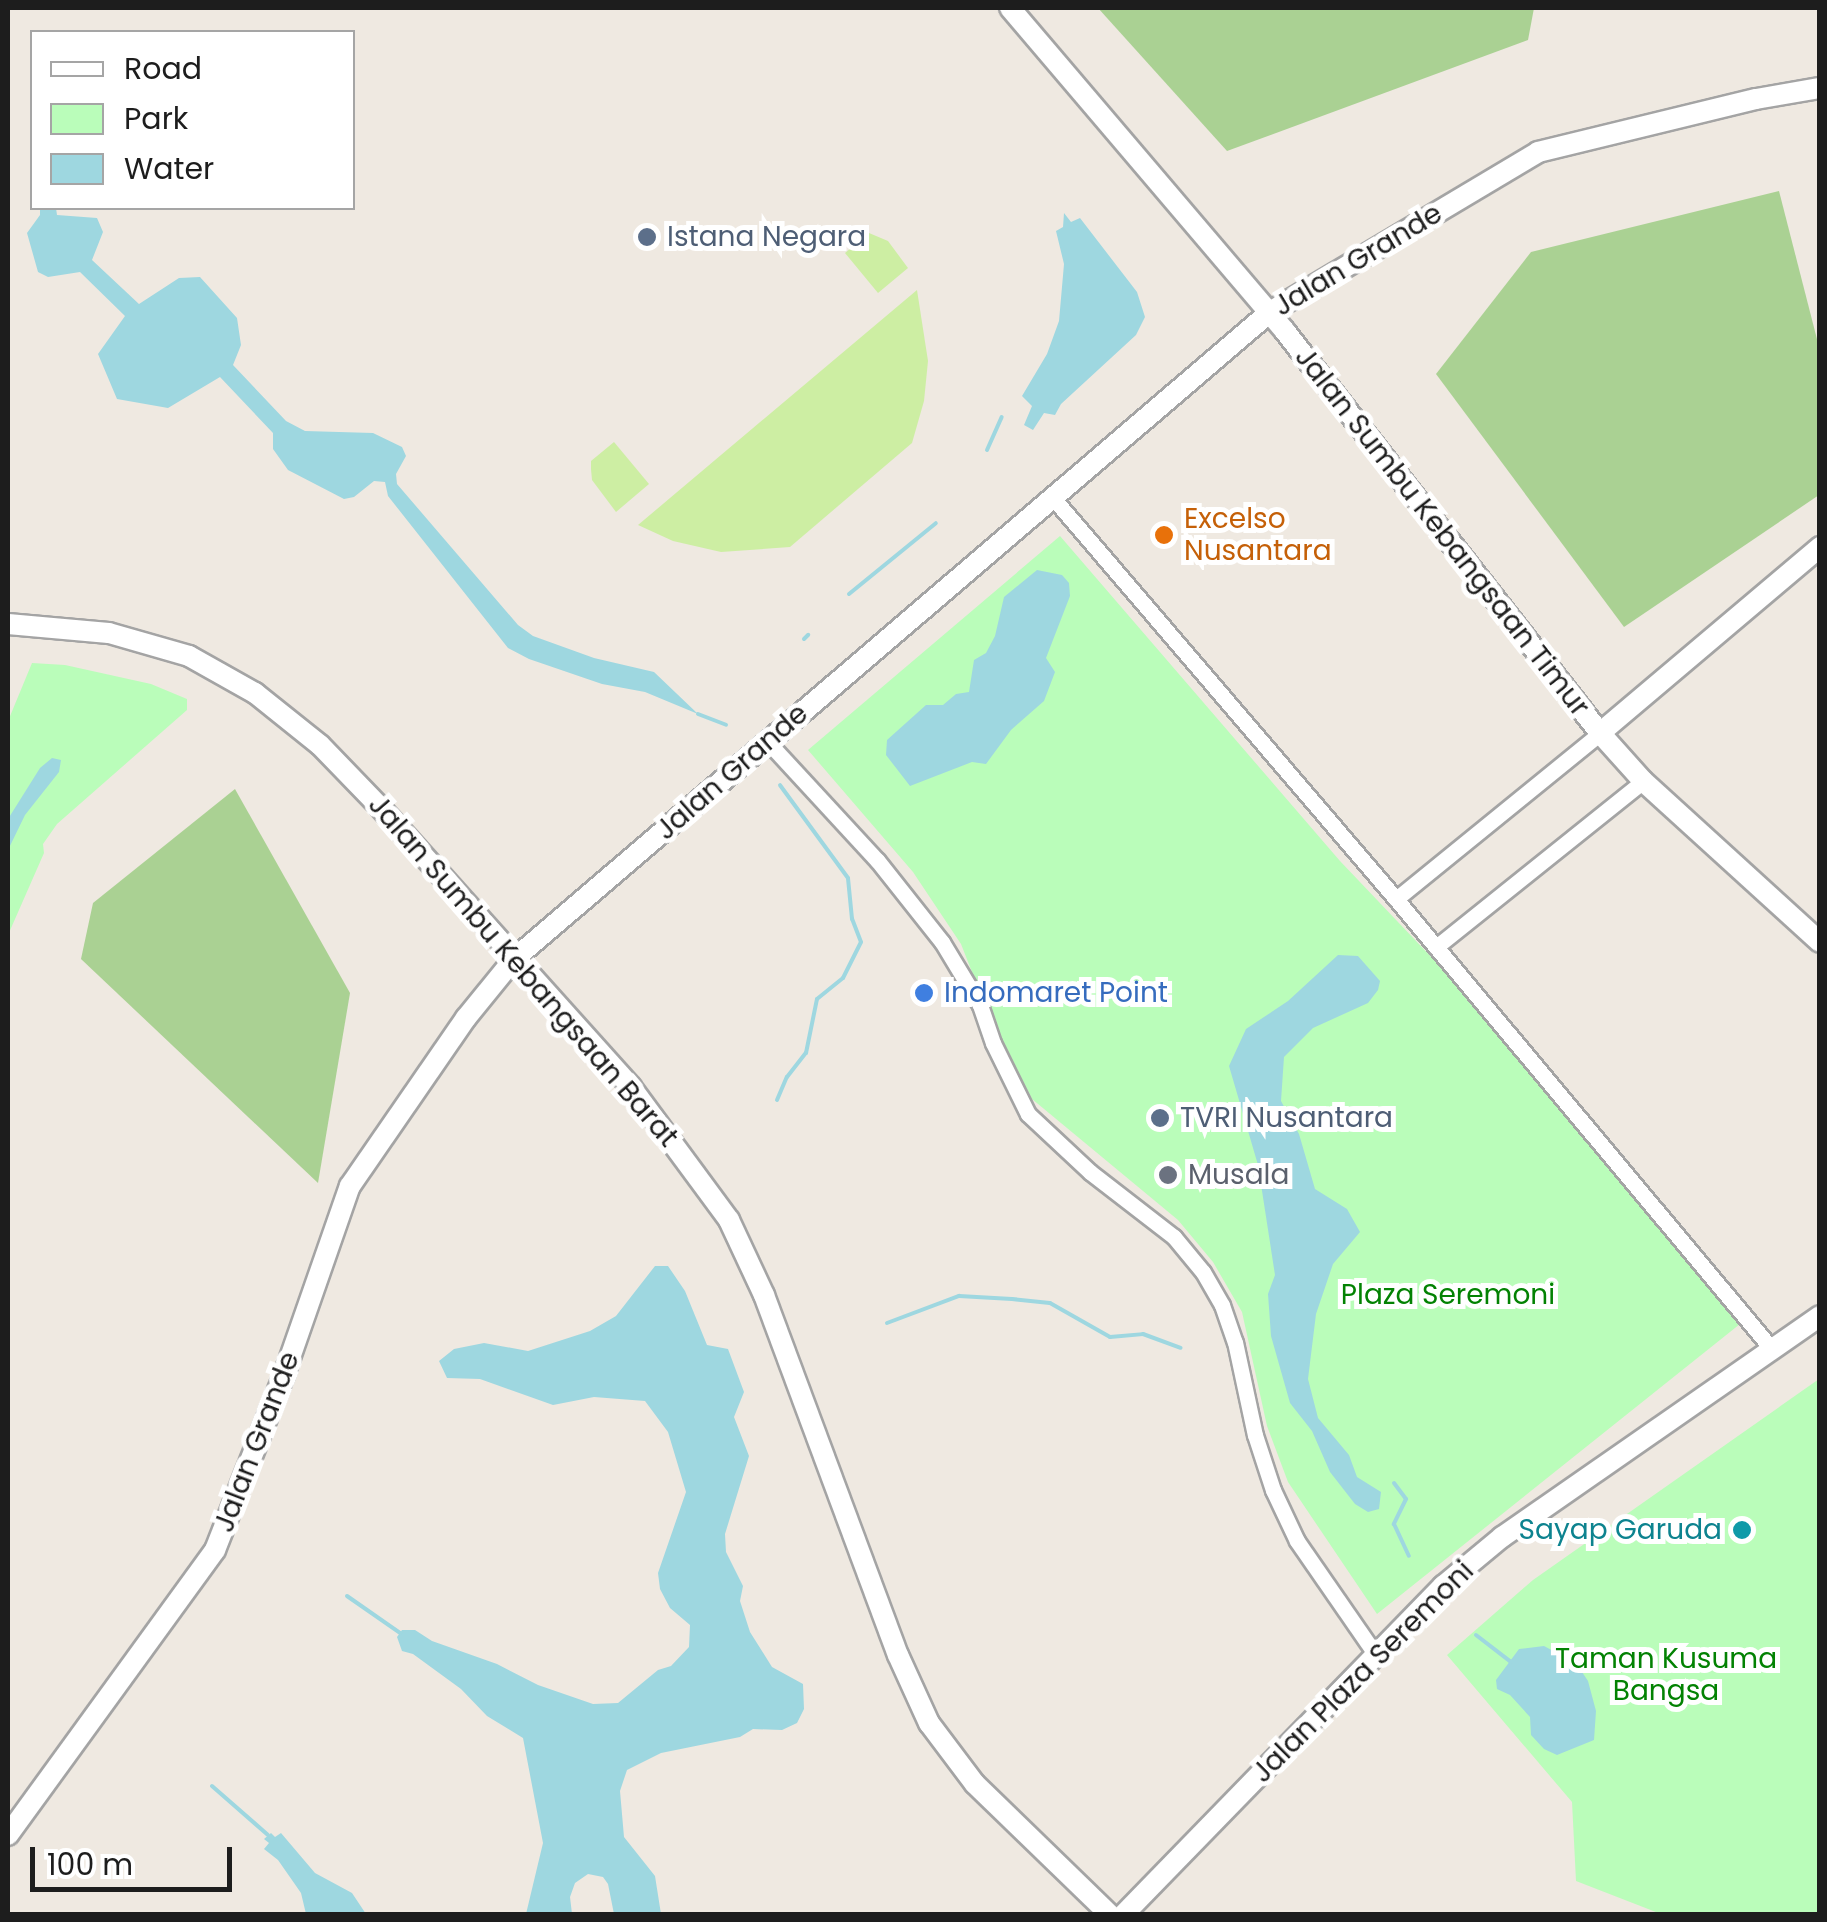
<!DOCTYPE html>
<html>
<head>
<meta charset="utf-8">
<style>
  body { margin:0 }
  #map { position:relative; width:1827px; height:1922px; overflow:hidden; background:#efe9e1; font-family:Poppins,sans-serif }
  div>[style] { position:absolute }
  .grass>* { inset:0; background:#cdeea3 }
  .forest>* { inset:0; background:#aad193 }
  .park>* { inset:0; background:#bafdba }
  .water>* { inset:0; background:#9ed7e0 }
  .stream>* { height:4px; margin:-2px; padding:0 2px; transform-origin:2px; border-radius:2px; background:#9ed7e0 }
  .roads { filter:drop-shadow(2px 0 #a4a4a4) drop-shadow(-2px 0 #a4a4a4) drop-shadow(0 2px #a4a4a4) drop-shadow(0 -2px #a4a4a4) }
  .minor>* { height:15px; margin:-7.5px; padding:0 7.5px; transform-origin:7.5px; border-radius:7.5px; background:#fff }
  .tertiary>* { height:20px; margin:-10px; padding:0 10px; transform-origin:10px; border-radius:10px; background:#fff }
  .dots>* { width:28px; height:28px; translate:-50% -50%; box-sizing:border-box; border:5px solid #fff; border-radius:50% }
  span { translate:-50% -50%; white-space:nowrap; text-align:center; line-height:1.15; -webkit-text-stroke:10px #fff; paint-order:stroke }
  .service-label { font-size:28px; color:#4e5e75 }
  .left { translate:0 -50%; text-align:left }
  .street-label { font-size:28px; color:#1d1d1d }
  .food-label { font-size:28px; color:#c56008 }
  .shop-label { font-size:28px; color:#366cbe }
  .worship-label { font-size:28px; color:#5b616d }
  .park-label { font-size:28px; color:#038203 }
  .culture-label { font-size:28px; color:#0d838f }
  .right { translate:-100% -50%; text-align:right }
  .frame { position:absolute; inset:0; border:10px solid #1d1d1d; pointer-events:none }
  .legend { position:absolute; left:30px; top:30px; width:325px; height:180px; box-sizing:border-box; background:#fff; border:2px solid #a5a5a5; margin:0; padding:12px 18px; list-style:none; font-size:30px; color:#1d1d1d }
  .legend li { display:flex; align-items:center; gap:20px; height:50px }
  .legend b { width:50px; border:2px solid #a5a5a5 }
  .scale { position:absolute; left:30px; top:1847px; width:202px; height:45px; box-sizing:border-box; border:5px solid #1d1d1d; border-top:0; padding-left:12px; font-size:30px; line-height:35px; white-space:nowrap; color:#1d1d1d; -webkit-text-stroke:8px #fff; paint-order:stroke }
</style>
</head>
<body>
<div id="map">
  <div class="grass">
    <i style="clip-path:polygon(869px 233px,888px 241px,908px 268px,878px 293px,845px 253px)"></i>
    <i style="clip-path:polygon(917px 290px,928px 361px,924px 401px,912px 443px,790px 547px,721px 552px,673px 541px,638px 525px)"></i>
    <i style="clip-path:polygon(614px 442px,649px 484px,616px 512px,592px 480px,591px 469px,591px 461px)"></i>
  </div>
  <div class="forest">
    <i style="clip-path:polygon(1098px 8px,1534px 8px,1528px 40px,1227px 151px)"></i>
    <i style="clip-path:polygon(1779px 191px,1819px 347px,1819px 495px,1624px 627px,1436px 374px,1531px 252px)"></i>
    <i style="clip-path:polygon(235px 789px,350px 993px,318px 1183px,81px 959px,93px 903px)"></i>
  </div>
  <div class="park">
    <i style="clip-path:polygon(1060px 536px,1340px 861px,1436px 962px,1740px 1324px,1377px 1614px,1288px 1482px,1267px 1426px,1242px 1312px,1213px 1262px,1178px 1220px,1032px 1099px,988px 1013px,961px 944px,913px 872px,808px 750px)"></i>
    <i style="clip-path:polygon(32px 663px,65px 665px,151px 684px,187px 699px,187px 710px,57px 824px,43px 844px,44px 853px,8px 935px,8px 721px)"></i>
    <i style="clip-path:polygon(1819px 1379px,1819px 1914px,1661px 1914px,1576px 1881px,1572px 1802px,1447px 1655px,1533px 1580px)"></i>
  </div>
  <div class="water">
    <i style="clip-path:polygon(40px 208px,56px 208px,57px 215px,97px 218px,103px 232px,92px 260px,139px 304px,179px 278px,200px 277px,237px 318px,241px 345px,233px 365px,286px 421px,305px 431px,373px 433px,402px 447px,406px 456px,396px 474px,397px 484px,518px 625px,533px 636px,594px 658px,654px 672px,698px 714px,645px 692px,602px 684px,529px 659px,508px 648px,388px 496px,385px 482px,374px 481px,354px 497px,344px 499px,288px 470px,273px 449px,273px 433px,220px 377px,168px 408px,117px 399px,98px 354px,125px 316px,80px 272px,48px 277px,38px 272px,27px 233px,40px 215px)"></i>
    <i style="clip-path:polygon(1064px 213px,1071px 222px,1080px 218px,1137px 292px,1145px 317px,1136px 335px,1061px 404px,1055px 415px,1044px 413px,1033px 430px,1024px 425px,1032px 406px,1022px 396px,1047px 354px,1059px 321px,1064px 264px,1056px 231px,1063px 227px)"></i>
    <i style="clip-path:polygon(1037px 570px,1062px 575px,1069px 583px,1070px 596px,1046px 658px,1055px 672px,1044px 701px,1011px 730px,986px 764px,972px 762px,910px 786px,886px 755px,887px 740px,926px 705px,943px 705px,956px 694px,969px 692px,974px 660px,986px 653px,995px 636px,1004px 597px)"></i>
    <i style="clip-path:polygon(52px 758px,61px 760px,59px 772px,25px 815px,8px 850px,8px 819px,40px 768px)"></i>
    <i style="clip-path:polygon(1338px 955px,1358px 956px,1380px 981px,1378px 990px,1368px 1003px,1313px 1028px,1284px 1057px,1281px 1101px,1299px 1134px,1315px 1189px,1347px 1209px,1360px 1232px,1333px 1264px,1316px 1314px,1308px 1379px,1318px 1418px,1349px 1455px,1357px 1477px,1381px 1492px,1379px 1509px,1368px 1512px,1355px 1504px,1330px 1472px,1312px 1431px,1290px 1403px,1271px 1336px,1268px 1294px,1275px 1275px,1258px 1165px,1229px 1066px,1246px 1029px,1288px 1001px)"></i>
    <i style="clip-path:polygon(655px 1266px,668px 1266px,685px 1291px,707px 1345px,728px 1349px,744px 1392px,734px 1417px,749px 1456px,725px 1534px,726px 1552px,743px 1586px,740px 1601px,750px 1632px,772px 1667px,803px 1684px,804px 1709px,797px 1723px,782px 1730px,753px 1729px,740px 1737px,661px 1753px,627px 1770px,620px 1791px,624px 1837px,655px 1876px,661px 1914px,614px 1914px,608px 1884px,603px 1877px,588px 1874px,575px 1883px,570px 1897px,572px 1914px,526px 1914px,543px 1843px,523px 1738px,487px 1716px,461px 1689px,413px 1654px,402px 1651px,397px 1637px,402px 1630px,415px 1630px,432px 1641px,497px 1664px,538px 1685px,593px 1704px,618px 1703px,658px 1670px,671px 1666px,689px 1647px,690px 1625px,670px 1608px,660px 1589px,658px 1573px,686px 1492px,668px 1432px,645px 1401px,594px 1397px,553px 1405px,480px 1379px,447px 1378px,439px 1361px,454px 1349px,484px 1343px,528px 1351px,590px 1331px,616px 1316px)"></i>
    <i style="clip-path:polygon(1544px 1646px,1576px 1663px,1588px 1681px,1596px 1711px,1594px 1740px,1557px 1755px,1544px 1749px,1531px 1735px,1530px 1717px,1510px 1695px,1497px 1689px,1496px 1680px,1519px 1649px)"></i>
    <i style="clip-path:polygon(271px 1833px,275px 1837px,281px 1833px,315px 1873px,352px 1893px,366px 1914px,306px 1914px,301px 1893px,278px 1860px,264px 1849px,269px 1843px,264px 1839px)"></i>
  </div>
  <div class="stream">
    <i style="left:987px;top:450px;width:36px;rotate:-66deg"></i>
    <i style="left:849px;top:594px;width:112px;rotate:-39.2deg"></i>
    <i style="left:804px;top:639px;width:6px;rotate:-45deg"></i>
    <i style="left:698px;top:714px;width:30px;rotate:21deg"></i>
    <i style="left:777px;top:1100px;width:25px;rotate:-67deg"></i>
    <i style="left:787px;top:1077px;width:31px;rotate:-52deg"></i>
    <i style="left:806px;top:1053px;width:55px;rotate:-78.5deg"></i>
    <i style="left:817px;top:999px;width:33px;rotate:-39deg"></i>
    <i style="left:843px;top:978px;width:40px;rotate:-63.4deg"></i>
    <i style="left:861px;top:942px;width:25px;rotate:-111deg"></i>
    <i style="left:852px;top:919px;width:41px;rotate:-95.6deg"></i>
    <i style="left:848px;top:878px;width:115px;rotate:-126.2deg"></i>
    <i style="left:887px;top:1323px;width:77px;rotate:-20.6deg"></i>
    <i style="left:959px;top:1296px;width:53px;rotate:3.2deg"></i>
    <i style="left:1012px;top:1299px;width:38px;rotate:6deg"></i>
    <i style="left:1050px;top:1303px;width:69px;rotate:29.5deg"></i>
    <i style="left:1110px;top:1337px;width:33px;rotate:-5deg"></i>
    <i style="left:1143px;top:1334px;width:40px;rotate:20.2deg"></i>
    <i style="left:1394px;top:1483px;width:20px;rotate:53deg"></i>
    <i style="left:1406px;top:1499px;width:28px;rotate:116deg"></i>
    <i style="left:1394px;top:1524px;width:35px;rotate:65deg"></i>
    <i style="left:347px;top:1596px;width:65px;rotate:34.9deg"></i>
    <i style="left:1476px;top:1635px;width:44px;rotate:37.6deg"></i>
    <i style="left:212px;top:1786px;width:74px;rotate:41.2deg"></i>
  </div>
  <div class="roads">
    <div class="minor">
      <i style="left:1054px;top:499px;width:526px;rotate:49.47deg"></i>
      <i style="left:1396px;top:899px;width:585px;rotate:50.13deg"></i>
      <i style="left:767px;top:741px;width:162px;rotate:47.3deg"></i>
      <i style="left:877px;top:860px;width:105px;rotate:51.6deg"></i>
      <i style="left:942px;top:942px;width:74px;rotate:58.9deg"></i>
      <i style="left:980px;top:1005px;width:40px;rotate:71.1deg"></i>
      <i style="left:993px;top:1043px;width:79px;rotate:63.8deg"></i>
      <i style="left:1028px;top:1114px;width:85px;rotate:43.1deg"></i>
      <i style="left:1090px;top:1172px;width:106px;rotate:37.7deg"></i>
      <i style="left:1174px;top:1237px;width:45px;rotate:50.4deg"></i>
      <i style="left:1203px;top:1272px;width:38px;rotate:60deg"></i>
      <i style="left:1222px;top:1305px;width:39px;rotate:71deg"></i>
      <i style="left:1235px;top:1342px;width:95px;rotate:77.9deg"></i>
      <i style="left:1255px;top:1435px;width:58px;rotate:71.9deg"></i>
      <i style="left:1273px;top:1490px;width:56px;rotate:64.8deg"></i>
      <i style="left:1297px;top:1541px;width:139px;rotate:55.3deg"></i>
      <i style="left:1396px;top:899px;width:263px;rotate:-39.1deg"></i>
      <i style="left:1436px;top:947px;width:265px;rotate:-38.7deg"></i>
    </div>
    <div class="tertiary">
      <i style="left:1010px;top:8px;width:423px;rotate:49.6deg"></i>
      <i style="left:1284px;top:330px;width:512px;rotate:51.9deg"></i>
      <i style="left:1600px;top:733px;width:64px;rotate:48.1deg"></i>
      <i style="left:1643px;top:781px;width:239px;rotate:42.3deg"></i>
      <i style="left:8px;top:624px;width:101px;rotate:5.1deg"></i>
      <i style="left:109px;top:633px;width:83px;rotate:16deg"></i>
      <i style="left:189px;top:656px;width:76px;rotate:29.3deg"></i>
      <i style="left:255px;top:693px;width:83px;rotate:38.7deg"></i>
      <i style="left:320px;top:745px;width:85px;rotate:46deg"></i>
      <i style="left:379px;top:806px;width:377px;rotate:48.1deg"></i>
      <i style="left:631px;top:1087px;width:165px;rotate:53.6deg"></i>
      <i style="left:729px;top:1220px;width:83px;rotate:65deg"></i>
      <i style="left:764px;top:1295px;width:384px;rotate:69.6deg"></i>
      <i style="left:898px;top:1655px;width:75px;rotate:65.5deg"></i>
      <i style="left:929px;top:1723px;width:76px;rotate:53deg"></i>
      <i style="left:975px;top:1784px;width:187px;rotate:44.1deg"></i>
      <i style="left:1600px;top:733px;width:288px;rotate:-40.2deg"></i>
      <i style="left:8px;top:1835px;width:352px;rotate:-54deg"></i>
      <i style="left:215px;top:1550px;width:188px;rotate:-68.5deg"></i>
      <i style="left:284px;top:1375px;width:200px;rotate:-70.8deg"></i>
      <i style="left:350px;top:1186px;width:204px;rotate:-55.4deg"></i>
      <i style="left:466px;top:1018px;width:76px;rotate:-50.9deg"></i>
      <i style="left:514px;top:959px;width:995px;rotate:-40.56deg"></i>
      <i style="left:1270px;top:312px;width:312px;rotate:-30.8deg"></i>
      <i style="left:1538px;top:152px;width:224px;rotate:-13.7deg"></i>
      <i style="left:1756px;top:99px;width:65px;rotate:-9.8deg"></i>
      <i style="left:1124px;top:1914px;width:458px;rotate:-45.8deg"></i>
      <i style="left:1443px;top:1586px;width:77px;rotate:-39.7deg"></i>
      <i style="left:1502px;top:1537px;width:387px;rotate:-34.8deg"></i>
    </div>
  </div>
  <div class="dots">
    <i style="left:647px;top:237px;background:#5c6f8a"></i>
    <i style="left:1164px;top:535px;background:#e8710a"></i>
    <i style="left:924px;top:993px;background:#3f7fe0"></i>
    <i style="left:1160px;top:1118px;background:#5c6f8a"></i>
    <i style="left:1168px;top:1175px;background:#6b7280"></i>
    <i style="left:1742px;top:1530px;background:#0f9aa8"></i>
  </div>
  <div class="service-label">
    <span class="left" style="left:667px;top:237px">Istana Negara</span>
    <span class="left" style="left:1180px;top:1118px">TVRI Nusantara</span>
  </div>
  <div class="street-label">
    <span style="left:1358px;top:260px;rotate:-31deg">Jalan Grande</span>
    <span style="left:1442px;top:532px;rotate:52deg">Jalan Sumbu Kebangsaan Timur</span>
    <span style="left:732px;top:772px;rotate:-41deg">Jalan Grande</span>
    <span style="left:523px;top:971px;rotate:49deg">Jalan Sumbu Kebangsaan Barat</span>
    <span style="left:257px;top:1442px;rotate:-69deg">Jalan Grande</span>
    <span style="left:1363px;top:1672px;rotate:-45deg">Jalan Plaza Seremoni</span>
  </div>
  <div class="food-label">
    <span class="left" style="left:1184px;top:535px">Excelso<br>Nusantara</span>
  </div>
  <div class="shop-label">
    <span class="left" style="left:944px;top:993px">Indomaret Point</span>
  </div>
  <div class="worship-label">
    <span class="left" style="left:1188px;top:1175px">Musala</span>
  </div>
  <div class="park-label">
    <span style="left:1448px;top:1295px">Plaza Seremoni</span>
    <span style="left:1666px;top:1675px">Taman Kusuma<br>Bangsa</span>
  </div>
  <div class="culture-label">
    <span class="right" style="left:1722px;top:1530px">Sayap Garuda</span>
  </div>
  <div class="frame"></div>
  <ul class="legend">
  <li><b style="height:12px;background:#fff"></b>Road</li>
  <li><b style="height:28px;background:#bafdba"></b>Park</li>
  <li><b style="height:28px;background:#9ed7e0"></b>Water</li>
  </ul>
  <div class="scale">100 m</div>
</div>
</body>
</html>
